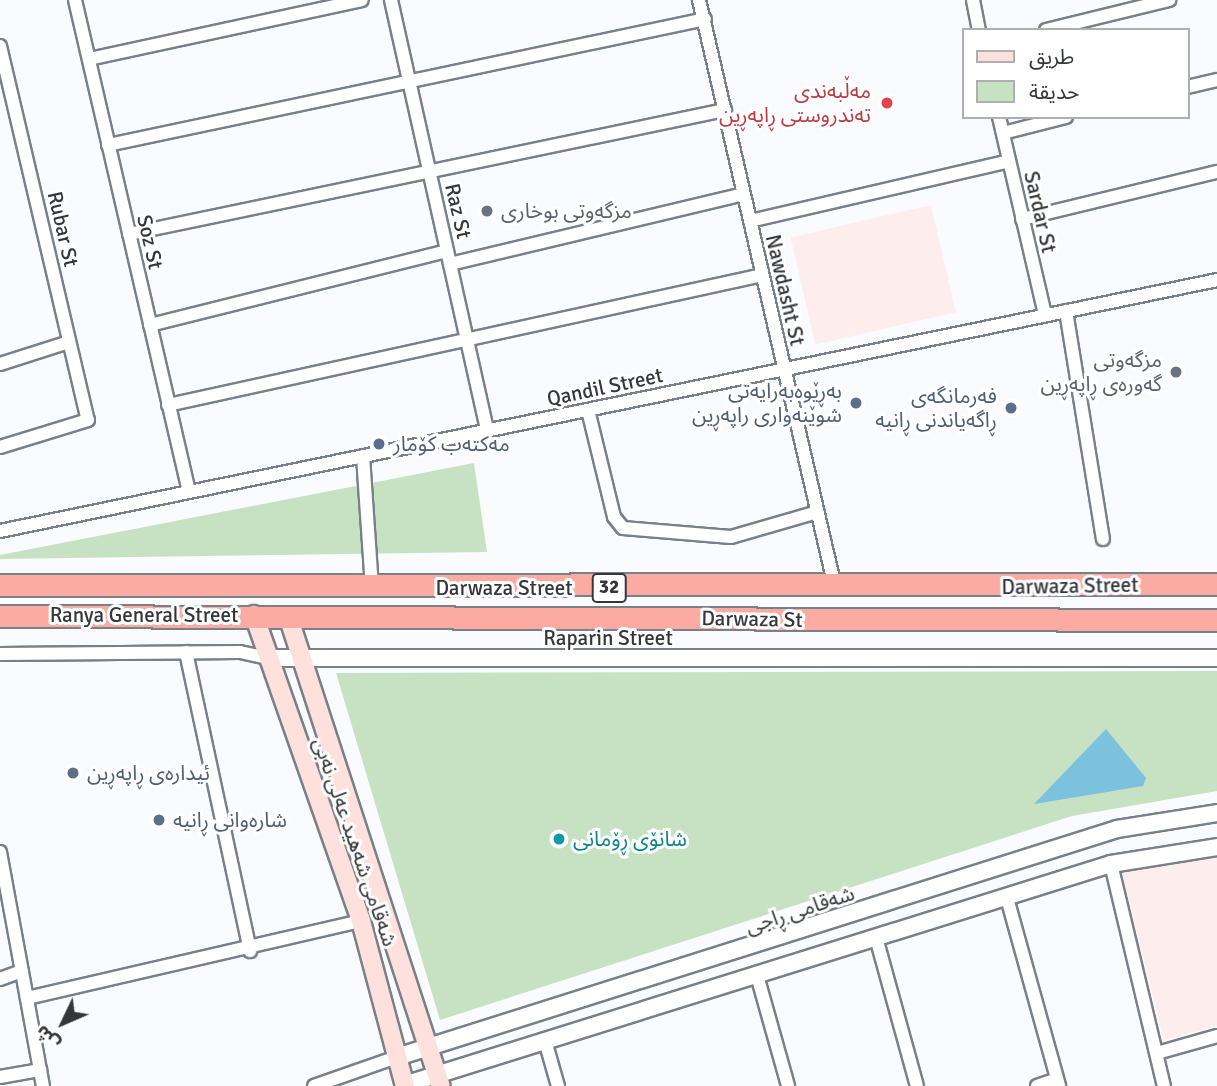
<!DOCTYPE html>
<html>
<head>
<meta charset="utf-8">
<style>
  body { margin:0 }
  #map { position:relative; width:1217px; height:1086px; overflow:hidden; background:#f9fbff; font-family:Signika,"Noto Sans Arabic",sans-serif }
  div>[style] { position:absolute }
  .education>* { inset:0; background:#fdedec; transform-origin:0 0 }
  .green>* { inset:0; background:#c7e2c2 }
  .water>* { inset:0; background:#7cc1dd }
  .roads { filter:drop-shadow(2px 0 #7a8088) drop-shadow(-2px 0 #7a8088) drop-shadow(0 2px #7a8088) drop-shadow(0 -2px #7a8088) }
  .minor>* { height:12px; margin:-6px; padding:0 6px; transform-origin:6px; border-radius:6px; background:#fff }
  .tertiary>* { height:16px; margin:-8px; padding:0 8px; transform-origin:8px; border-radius:8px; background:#fff }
  .secondary>* { height:18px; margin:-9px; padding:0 9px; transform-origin:9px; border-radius:9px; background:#fee0dc }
  .trunk>* { height:21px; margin:-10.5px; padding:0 10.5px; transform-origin:10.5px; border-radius:10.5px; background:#fcaba2 }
  .dots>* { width:19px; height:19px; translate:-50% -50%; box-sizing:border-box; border:4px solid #fff; border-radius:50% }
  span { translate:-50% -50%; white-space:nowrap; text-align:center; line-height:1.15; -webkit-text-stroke:6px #fff; paint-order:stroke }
  .shield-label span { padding:2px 5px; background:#fff; border:2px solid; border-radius:5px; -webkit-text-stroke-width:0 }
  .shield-label { font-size:19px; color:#343639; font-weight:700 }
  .health-label { font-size:21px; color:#be3a42 }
  .right { translate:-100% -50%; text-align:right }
  .street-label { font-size:21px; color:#343639 }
  .worship-label { font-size:21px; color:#5b616d }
  .left { translate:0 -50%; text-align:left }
  .service-label { font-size:21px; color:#4e5e75 }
  .culture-label { font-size:21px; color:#0d838f }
  .legend { position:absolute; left:962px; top:28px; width:228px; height:91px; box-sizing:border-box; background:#fff; border:2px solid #aeafb0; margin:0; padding:9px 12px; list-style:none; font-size:21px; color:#343639 }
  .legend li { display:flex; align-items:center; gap:14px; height:35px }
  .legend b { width:35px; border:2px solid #aeafb0 }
  .north { position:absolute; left:28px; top:988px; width:70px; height:70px; -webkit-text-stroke:5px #fff; paint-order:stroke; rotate:226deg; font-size:19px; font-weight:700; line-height:28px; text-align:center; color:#343639 }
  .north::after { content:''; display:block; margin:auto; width:24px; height:32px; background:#343639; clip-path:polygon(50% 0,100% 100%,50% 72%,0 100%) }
</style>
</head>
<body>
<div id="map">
  <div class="education">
    <i style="left:931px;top:205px;width:110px;height:144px;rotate:77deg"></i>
    <i style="clip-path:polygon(1217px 857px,1217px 1026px,1164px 1040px,1122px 873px)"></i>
  </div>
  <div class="green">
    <i style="clip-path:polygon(474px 463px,487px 552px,0 559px,0 555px)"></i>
    <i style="clip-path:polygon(1217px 671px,1217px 791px,1072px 816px,440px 1020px,336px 673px)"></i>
  </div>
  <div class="water">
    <i style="clip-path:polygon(1106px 729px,1146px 778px,1143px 786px,1034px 804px)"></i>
  </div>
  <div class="roads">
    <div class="minor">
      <i style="left:75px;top:0;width:505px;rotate:76.95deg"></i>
      <i style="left:391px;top:0;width:442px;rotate:77.4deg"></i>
      <i style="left:699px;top:0;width:603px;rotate:76.96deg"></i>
      <i style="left:973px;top:0;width:31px;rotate:79deg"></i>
      <i style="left:1046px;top:30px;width:127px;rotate:-13.7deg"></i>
      <i style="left:0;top:46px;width:384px;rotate:76.8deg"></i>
      <i style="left:88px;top:420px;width:92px;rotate:162.9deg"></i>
      <i style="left:89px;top:59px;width:279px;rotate:-12.2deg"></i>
      <i style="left:1187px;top:87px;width:31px;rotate:-13deg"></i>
      <i style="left:999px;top:117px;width:203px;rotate:76.9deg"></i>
      <i style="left:1003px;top:133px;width:65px;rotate:-14.3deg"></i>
      <i style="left:108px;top:145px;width:610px;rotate:-11.92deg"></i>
      <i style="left:1022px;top:219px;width:201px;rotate:-13.6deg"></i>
      <i style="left:750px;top:221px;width:266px;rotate:-13deg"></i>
      <i style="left:129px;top:234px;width:609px;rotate:-11.75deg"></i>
      <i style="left:450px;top:264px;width:301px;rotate:-13.4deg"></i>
      <i style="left:1066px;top:311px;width:231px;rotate:80.8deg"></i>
      <i style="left:150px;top:325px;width:306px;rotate:-14deg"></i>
      <i style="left:0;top:364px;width:72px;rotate:-17.7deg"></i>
      <i style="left:168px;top:405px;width:608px;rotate:-12.34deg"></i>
      <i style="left:588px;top:410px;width:110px;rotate:76.3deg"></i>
      <i style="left:614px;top:517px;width:14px;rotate:51deg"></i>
      <i style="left:623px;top:528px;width:108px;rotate:4.8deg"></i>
      <i style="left:731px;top:537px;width:90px;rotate:-16.2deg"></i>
      <i style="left:363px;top:456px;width:131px;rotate:86.1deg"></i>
      <i style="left:0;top:531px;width:1243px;rotate:-11.65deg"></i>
      <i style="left:186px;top:652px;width:306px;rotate:77.9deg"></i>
      <i style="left:0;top:654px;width:240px;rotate:-0.5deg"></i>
      <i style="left:240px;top:652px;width:29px;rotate:12deg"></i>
      <i style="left:0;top:852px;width:238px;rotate:79.6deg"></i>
      <i style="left:1111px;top:864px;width:228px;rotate:76.6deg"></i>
      <i style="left:1007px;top:898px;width:195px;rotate:74.5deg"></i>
      <i style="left:877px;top:941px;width:150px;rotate:74.6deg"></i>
      <i style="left:0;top:979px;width:23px;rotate:-20deg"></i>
      <i style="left:758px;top:979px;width:111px;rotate:74.3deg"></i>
      <i style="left:27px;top:998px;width:343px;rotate:-13deg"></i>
      <i style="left:546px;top:1044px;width:44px;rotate:74.1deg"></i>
      <i style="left:1157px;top:1053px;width:62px;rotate:-15.8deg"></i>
      <i style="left:0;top:1077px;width:41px;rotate:-9.9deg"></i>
      <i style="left:314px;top:1086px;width:88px;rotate:-19.3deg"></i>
      <i style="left:1037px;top:1086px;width:21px;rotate:-19deg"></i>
    </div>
    <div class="tertiary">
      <i style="left:268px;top:658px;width:949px"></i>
      <i style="left:397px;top:1057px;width:755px;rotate:-17.57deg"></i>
      <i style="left:1117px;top:829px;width:101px;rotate:-9.1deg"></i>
      <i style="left:404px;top:1085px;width:741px;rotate:-17.36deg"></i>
      <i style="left:1111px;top:864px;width:107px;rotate:-9.1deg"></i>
    </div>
    <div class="secondary">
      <i style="left:254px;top:615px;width:324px;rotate:70.7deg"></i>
      <i style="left:361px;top:921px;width:171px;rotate:75.1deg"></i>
      <i style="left:288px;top:616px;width:494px;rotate:72deg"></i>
    </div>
    <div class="trunk">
      <i style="left:0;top:585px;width:1217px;rotate:-0.05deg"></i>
      <i style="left:0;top:616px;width:1217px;rotate:0.19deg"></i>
    </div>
  </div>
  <div class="dots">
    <i style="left:887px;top:103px;background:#e0444e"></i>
    <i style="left:487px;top:211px;background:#6b7280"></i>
    <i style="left:1176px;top:372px;background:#6b7280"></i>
    <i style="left:856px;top:403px;background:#5c6f8a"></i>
    <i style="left:1011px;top:408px;background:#5c6f8a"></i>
    <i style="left:379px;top:444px;background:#5c6f8a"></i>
    <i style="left:73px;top:773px;background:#5c6f8a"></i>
    <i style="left:159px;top:820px;background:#5c6f8a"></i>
    <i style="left:559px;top:839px;background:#0f9aa8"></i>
  </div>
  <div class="shield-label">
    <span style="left:609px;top:588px">32</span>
  </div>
  <div class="health-label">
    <span class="right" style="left:871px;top:103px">مەڵبەندی<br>تەندروستی ڕاپەڕین</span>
  </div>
  <div class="street-label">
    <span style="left:458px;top:211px;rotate:77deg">Raz St</span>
    <span style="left:1040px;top:212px;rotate:77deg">Sardar St</span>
    <span style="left:63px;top:229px;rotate:77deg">Rubar St</span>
    <span style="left:150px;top:242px;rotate:77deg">Soz St</span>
    <span style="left:785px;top:290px;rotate:77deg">Nawdasht St</span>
    <span style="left:605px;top:387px;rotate:-12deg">Qandil Street</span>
    <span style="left:1070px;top:586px;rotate:-1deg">Darwaza Street</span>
    <span style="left:504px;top:588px">Darwaza Street</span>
    <span style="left:144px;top:615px">Ranya General Street</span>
    <span style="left:752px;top:619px;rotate:1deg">Darwaza St</span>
    <span style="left:608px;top:638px">Raparin Street</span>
    <span style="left:355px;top:842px;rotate:71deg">شەقامی شەهید عەلی نەبی</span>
    <span style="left:800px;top:910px;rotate:-18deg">شەقامی ڕاجی</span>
  </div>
  <div class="worship-label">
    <span class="left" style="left:501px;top:211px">مزگەوتی بوخاری</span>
    <span class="right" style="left:1162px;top:372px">مزگەوتی<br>گەورەی ڕاپەڕین</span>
  </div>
  <div class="service-label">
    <span class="right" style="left:842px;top:403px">بەڕێوەبەرایەتی<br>شوێنەواری راپەڕین</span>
    <span class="right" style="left:997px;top:408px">فەرمانگەی<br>ڕاگەیاندنی ڕانیە</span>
    <span class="left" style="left:393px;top:444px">مەکتەب کۆمار</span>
    <span class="left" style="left:87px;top:773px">ئیدارەی ڕاپەڕین</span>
    <span class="left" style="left:173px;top:820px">شارەوانی ڕانیە</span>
  </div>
  <div class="culture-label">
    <span class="left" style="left:573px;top:839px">شانۆی ڕۆمانی</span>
  </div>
  <ul class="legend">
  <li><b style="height:9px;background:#fee0dc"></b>طريق</li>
  <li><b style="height:19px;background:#c7e2c2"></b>حديقة</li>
  </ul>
  <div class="north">ش</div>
</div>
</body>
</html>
